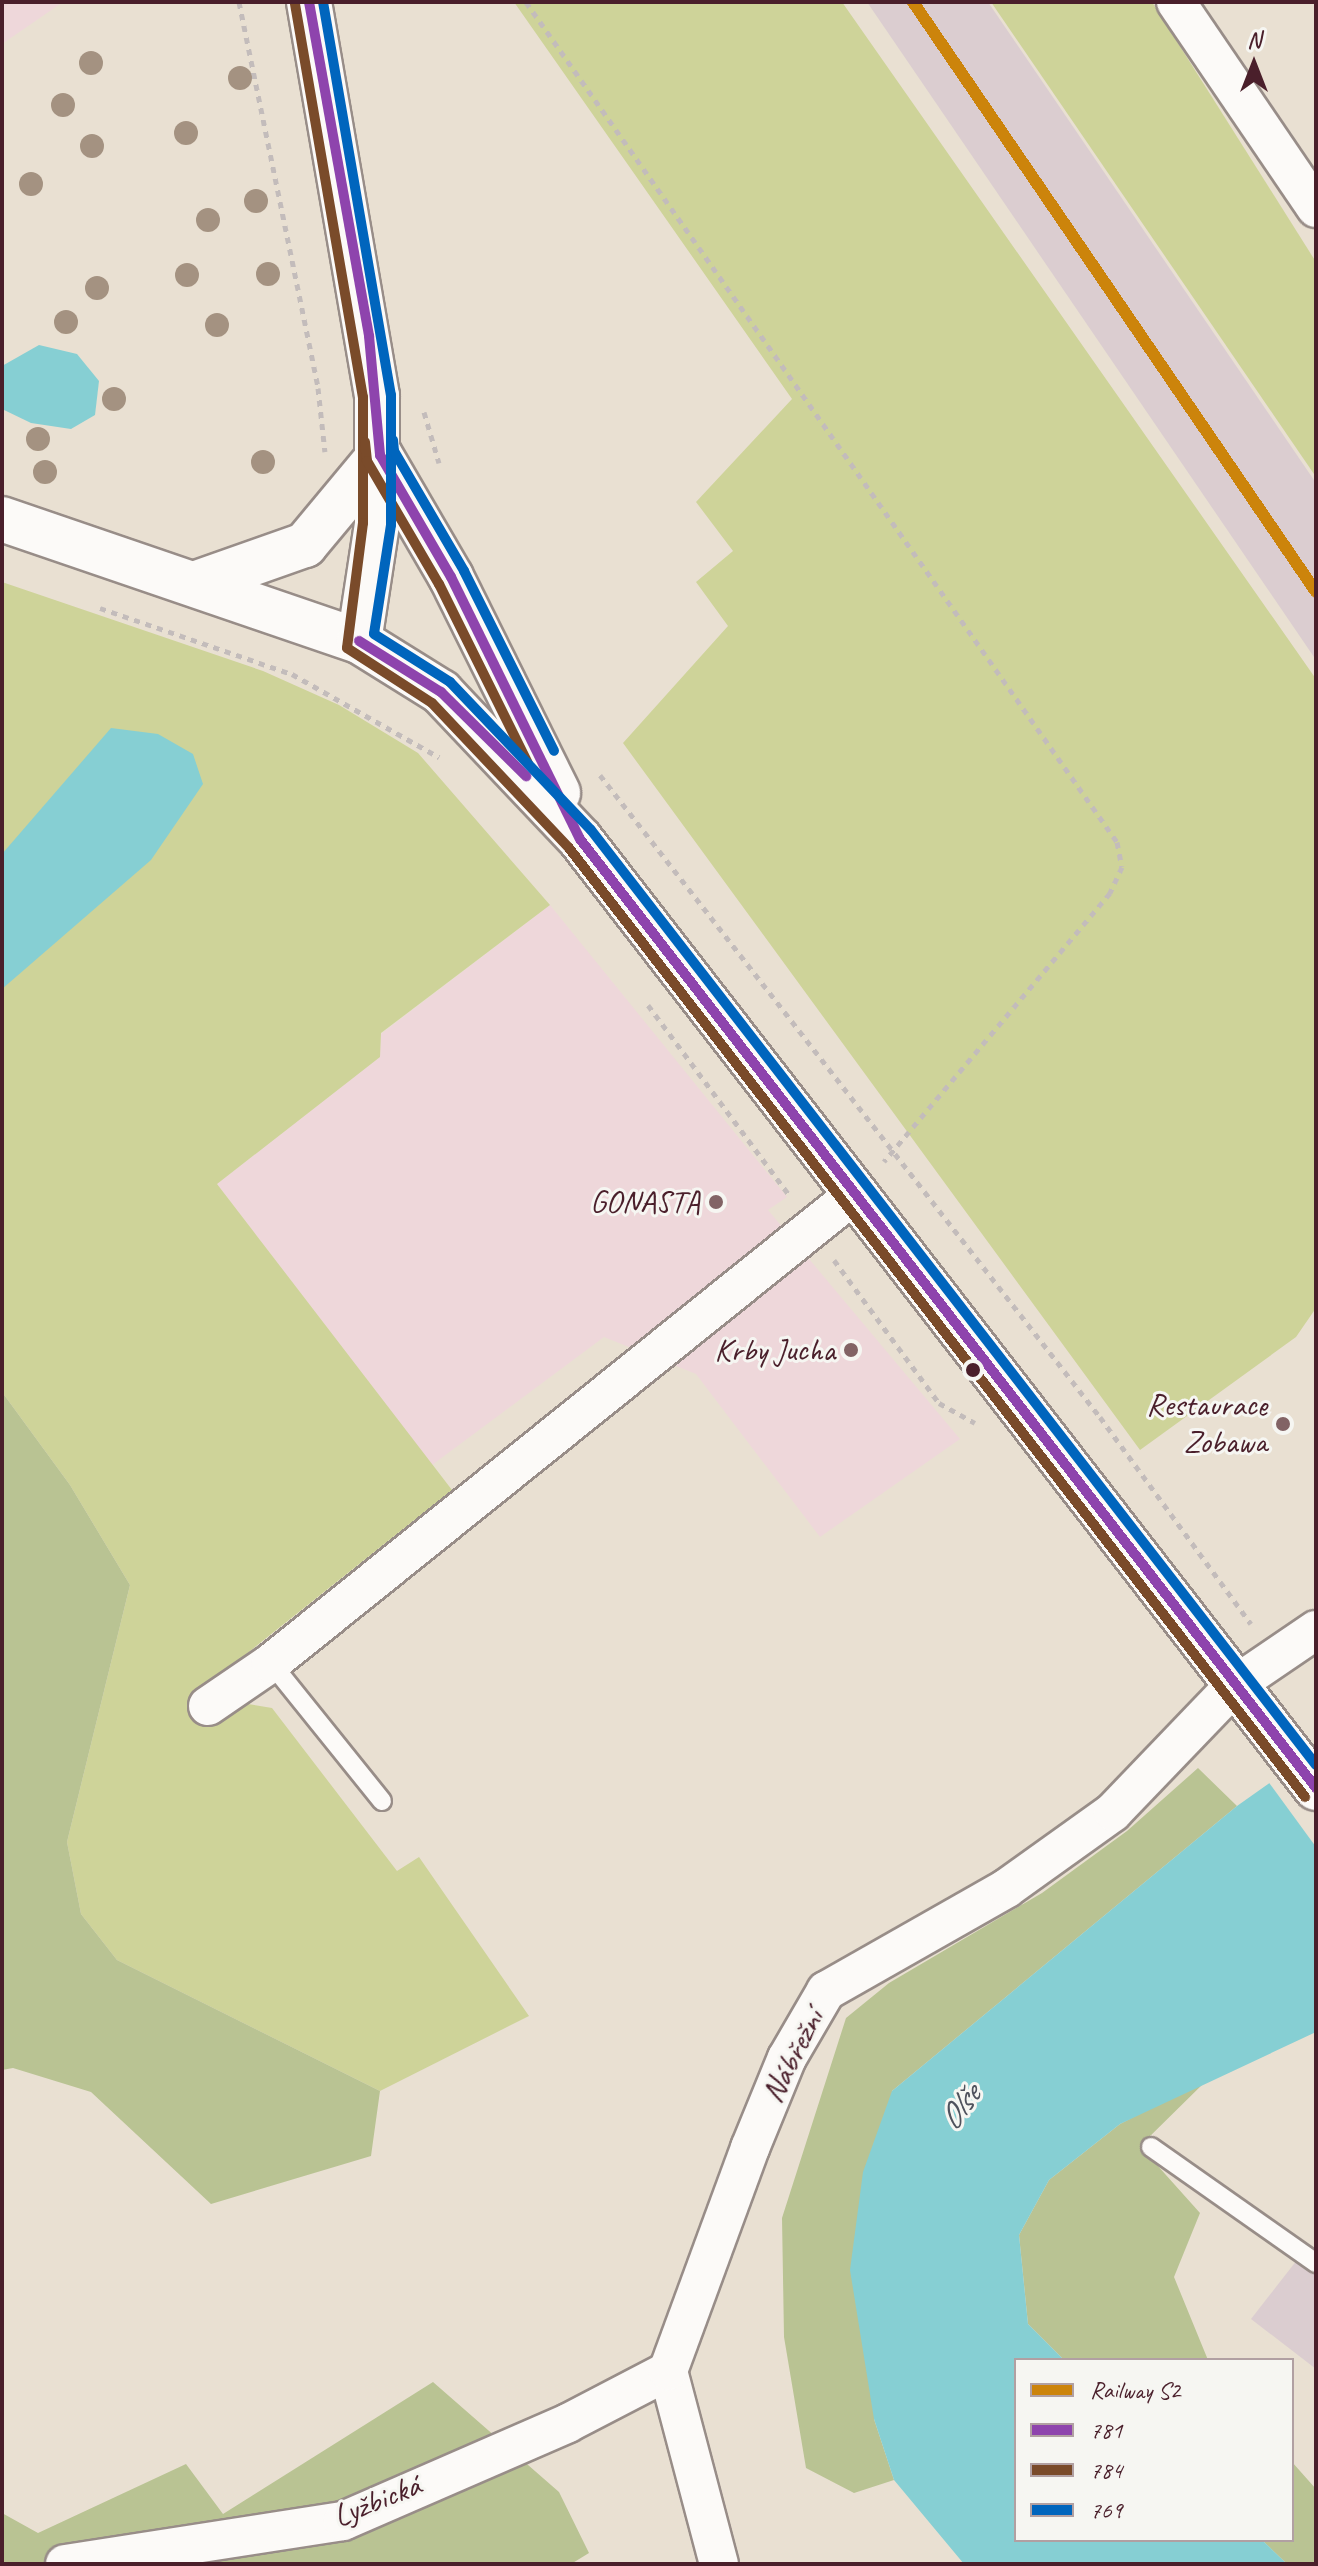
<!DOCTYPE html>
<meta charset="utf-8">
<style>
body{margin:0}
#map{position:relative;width:1318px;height:2566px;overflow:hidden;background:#e9e0d2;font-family:Caveat,sans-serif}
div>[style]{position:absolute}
.built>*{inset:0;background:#eed7da}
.industrial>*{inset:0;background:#dbcdd0}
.green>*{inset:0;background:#ced399}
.forest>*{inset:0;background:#b9c393}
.water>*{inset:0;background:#86cfd3}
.pier>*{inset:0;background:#e9e0d2}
.path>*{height:5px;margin-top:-2.5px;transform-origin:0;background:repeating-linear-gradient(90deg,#c3bcbb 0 6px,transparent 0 12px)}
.roads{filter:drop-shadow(2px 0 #988d88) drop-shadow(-2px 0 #988d88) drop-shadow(0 2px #988d88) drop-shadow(0 -2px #988d88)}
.lane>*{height:18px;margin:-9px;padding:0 9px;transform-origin:9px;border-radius:9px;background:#fcfaf8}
.street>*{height:38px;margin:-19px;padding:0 19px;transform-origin:19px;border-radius:19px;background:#fcfaf8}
.secondary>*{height:44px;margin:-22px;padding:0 22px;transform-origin:22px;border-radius:22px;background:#fcfaf8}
.bus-1>*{height:10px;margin:-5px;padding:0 5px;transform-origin:5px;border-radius:5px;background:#8e44ad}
.bus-2>*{height:10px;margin:-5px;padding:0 5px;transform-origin:5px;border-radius:5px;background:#7a4b2a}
.bus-3>*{height:10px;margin:-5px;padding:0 5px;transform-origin:5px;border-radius:5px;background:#0065bd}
.rail-1>*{height:12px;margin:-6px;padding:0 6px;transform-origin:6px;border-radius:6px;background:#cc840b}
.trees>*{width:24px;height:24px;margin:-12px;border-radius:50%;background:#a49281}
.dots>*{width:22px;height:22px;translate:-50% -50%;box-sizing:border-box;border:4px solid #f6f6f2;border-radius:50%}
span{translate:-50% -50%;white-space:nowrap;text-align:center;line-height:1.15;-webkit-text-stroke:6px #f6f6f2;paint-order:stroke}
.poi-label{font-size:32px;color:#4a1f2b}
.right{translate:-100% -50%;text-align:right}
.street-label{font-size:32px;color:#4a1f2b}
.water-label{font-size:34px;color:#4f525d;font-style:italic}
.frame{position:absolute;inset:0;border:4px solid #4a1f2b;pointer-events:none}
.legend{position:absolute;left:1014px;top:2358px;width:280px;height:184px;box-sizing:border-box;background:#f6f6f2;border:2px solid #b1a0a2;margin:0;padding:10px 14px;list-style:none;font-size:24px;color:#4a1f2b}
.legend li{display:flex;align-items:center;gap:16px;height:40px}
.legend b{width:40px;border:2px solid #b1a0a2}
.north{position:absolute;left:1214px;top:24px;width:80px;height:80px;-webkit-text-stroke:6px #f6f6f2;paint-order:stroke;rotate:0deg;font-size:22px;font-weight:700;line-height:32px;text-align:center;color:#4a1f2b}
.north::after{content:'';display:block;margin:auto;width:28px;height:36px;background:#4a1f2b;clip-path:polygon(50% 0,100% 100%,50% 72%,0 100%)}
</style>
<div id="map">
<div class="built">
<div style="clip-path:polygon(2px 2px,63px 2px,2px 44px)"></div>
<div style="clip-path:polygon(550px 905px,787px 1197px,768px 1210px,960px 1439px,820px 1537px,696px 1374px,604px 1337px,432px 1465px,217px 1184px,380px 1057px,381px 1034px)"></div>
</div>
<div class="industrial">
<div style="clip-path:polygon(867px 2px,988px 2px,1316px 483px,1316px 660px)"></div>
<div style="clip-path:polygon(1297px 2260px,1316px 2275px,1316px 2369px,1251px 2319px)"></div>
</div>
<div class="green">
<div style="clip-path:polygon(514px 2px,842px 2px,1316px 679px,1316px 1308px,1296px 1337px,1140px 1450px,623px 743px,728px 626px,696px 582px,733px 551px,696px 502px,792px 399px)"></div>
<div style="clip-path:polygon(991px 2px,1152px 2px,1316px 262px,1316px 477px)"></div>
<div style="clip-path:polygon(2px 582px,263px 671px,339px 705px,418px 753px,550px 905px,381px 1033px,380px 1057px,217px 1184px,452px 1490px,196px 1694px,209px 1722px,248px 1704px,272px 1708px,397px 1871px,419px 1857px,529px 2016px,380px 2091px,117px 1960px,81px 1914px,67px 1842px,130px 1585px,70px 1485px,2px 1392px)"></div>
</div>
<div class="forest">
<div style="clip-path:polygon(2px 1392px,70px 1485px,130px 1585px,67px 1842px,81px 1914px,117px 1960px,380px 2091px,371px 2156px,211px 2204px,91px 2092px,13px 2068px,2px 2070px)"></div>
<div style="clip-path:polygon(1198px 1768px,1237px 1806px,892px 2091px,874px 2419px,894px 2480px,854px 2493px,806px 2468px,784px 2337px,782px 2218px,846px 2018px,889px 1983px,1042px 1893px,1127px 1831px)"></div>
<div style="clip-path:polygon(1209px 2078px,1140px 2146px,1200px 2213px,1174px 2277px,1208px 2360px,1064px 2360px,1028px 2324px,1019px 2235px,1049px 2180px,1120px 2124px)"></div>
<div style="clip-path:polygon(433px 2382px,559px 2492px,589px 2553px,571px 2564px,2px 2564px,2px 2513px,38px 2533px,186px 2464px,223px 2514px)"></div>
<div style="clip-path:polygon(1292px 2462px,1316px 2489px,1316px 2564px,1287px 2564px,1262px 2540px,1292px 2540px)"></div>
</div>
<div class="water">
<div style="clip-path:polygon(39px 345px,77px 354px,99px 381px,95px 415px,71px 429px,31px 423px,2px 409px,2px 366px)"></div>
<div style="clip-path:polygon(111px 728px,158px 734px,193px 754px,203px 784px,151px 860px,2px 989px,2px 854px)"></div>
<div style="clip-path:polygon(1316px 1750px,1316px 2032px,1120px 2124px,1049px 2180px,1019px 2235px,1028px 2324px,1064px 2360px,1016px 2360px,1016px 2540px,1262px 2540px,1287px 2564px,964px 2564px,894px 2480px,874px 2419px,850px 2270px,863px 2172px,892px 2091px,1237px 1806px)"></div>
</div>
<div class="pier">
<div style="clip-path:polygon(1316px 1746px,1316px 1847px,1267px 1780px)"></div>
</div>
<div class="path">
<div style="left:239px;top:2px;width:394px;rotate:78.4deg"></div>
<div style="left:318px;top:388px;width:64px;rotate:83.8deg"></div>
<div style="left:526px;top:2px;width:1027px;rotate:54.87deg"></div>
<div style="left:1117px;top:842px;width:25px;rotate:79deg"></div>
<div style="left:1122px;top:867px;width:29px;rotate:115deg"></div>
<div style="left:1110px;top:893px;width:351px;rotate:130.1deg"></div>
<div style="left:424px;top:412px;width:53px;rotate:73.6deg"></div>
<div style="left:100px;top:608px;width:203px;rotate:19deg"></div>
<div style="left:292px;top:674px;width:169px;rotate:29.5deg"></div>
<div style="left:600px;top:775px;width:814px;rotate:52.09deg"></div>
<div style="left:1100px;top:1417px;width:256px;rotate:53.9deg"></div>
<div style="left:648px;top:1005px;width:238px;rotate:53.4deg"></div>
<div style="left:834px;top:1260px;width:177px;rotate:53.7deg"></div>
<div style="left:939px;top:1403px;width:41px;rotate:29.1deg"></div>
</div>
<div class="roads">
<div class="lane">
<div style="left:271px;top:1663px;width:177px;rotate:51.2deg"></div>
<div style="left:1151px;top:2147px;width:202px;rotate:35.1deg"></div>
</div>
<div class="street">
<div style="left:1176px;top:2px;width:249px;rotate:55.8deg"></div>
<div style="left:208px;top:1706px;width:76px;rotate:-34.3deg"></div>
<div style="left:271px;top:1663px;width:750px;rotate:-38.78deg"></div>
<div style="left:65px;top:2564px;width:281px;rotate:-8.8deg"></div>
<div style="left:343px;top:2521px;width:245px;rotate:-23.5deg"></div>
<div style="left:568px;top:2423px;width:113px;rotate:-27.5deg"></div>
<div style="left:719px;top:2564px;width:200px;rotate:-104.8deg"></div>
<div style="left:668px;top:2371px;width:238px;rotate:-69.8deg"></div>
<div style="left:750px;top:2148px;width:97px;rotate:-67.7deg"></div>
<div style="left:787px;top:2058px;width:78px;rotate:-59.8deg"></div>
<div style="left:826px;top:1991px;width:208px;rotate:-29.6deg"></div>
<div style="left:1007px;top:1888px;width:130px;rotate:-35.6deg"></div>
<div style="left:1113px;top:1812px;width:176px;rotate:-46.2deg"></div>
<div style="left:1235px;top:1685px;width:98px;rotate:-34.2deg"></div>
</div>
<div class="secondary">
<div style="left:309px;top:2px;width:400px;rotate:80.2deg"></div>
<div style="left:377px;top:396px;width:128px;rotate:90deg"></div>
<div style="left:377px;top:524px;width:118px;rotate:98.7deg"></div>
<div style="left:380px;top:455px;width:141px;rotate:59.8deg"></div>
<div style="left:451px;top:577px;width:241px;rotate:63.6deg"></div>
<div style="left:2px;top:519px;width:377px;rotate:18.9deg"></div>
<div style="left:359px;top:641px;width:97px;rotate:31.9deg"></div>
<div style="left:441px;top:692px;width:202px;rotate:46.6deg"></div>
<div style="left:580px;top:839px;width:1201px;rotate:52.2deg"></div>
<div style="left:194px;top:584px;width:118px;rotate:-19.4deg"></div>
<div style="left:305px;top:545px;width:117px;rotate:-50.2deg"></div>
</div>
</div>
<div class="bus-1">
<div style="left:309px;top:2px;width:339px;rotate:79.8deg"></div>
<div style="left:369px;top:336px;width:120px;rotate:84.7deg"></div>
<div style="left:380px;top:455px;width:141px;rotate:59.8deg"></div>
<div style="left:451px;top:577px;width:292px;rotate:63.8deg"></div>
<div style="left:580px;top:839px;width:1201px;rotate:52.2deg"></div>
<div style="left:359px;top:641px;width:97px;rotate:31.9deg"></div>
<div style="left:441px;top:692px;width:120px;rotate:44.7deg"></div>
</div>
<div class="bus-2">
<div style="left:295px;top:4px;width:399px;rotate:80.2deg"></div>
<div style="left:363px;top:397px;width:126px;rotate:90deg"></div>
<div style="left:363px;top:523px;width:126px;rotate:97.3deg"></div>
<div style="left:347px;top:648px;width:101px;rotate:32.9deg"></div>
<div style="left:432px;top:703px;width:199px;rotate:46.6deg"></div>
<div style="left:569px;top:848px;width:1201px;rotate:52.2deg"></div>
<div style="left:365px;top:442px;width:19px;rotate:84deg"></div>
<div style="left:367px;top:461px;width:143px;rotate:59.7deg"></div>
<div style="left:439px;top:584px;width:200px;rotate:63.6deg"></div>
</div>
<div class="bus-3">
<div style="left:323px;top:2px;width:399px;rotate:80.2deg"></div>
<div style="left:391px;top:395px;width:130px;rotate:90deg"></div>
<div style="left:391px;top:525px;width:110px;rotate:98.9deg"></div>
<div style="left:374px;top:634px;width:90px;rotate:32.3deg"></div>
<div style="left:450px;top:682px;width:204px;rotate:46.4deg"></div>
<div style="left:591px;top:830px;width:1183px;rotate:52.21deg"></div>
<div style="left:393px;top:440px;width:11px;rotate:85deg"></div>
<div style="left:394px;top:451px;width:139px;rotate:59.7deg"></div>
<div style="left:464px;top:571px;width:201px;rotate:63.4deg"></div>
</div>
<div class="rail-1">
<div style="left:913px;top:2px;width:714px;rotate:55.66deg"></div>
</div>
<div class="trees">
<div style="left:91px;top:63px"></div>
<div style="left:240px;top:78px"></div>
<div style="left:63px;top:105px"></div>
<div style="left:186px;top:133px"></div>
<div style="left:92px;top:146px"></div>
<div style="left:31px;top:184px"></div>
<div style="left:256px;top:201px"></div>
<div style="left:208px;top:220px"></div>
<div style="left:268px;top:274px"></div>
<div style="left:187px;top:275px"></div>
<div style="left:97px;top:288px"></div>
<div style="left:66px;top:322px"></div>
<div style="left:217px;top:325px"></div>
<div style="left:114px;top:399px"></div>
<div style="left:38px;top:439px"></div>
<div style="left:263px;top:462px"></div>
<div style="left:45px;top:472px"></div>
</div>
<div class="dots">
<div style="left:716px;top:1202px;background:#826365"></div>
<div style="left:851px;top:1350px;background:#826365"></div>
<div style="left:973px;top:1370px;background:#4a1f2b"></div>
<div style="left:1283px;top:1424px;background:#826365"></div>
</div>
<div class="poi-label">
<span class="right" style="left:700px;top:1202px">GONASTA</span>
<span class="right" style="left:835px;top:1350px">Krby Jucha</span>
<span class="right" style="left:1267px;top:1424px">Restaurace<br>Zobawa</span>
</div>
<div class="street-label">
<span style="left:793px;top:2056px;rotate:-63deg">Nábřežní</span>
<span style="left:377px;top:2501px;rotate:-22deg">Lyžbická</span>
</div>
<div class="water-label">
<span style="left:959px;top:2107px;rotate:-53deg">Olše</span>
</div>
<div class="frame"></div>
<ul class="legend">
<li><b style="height:10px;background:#cc840b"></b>Railway S2</li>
<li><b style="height:10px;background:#8e44ad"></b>781</li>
<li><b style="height:10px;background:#7a4b2a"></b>784</li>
<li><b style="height:10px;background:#0065bd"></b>769</li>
</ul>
<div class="north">N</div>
</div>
